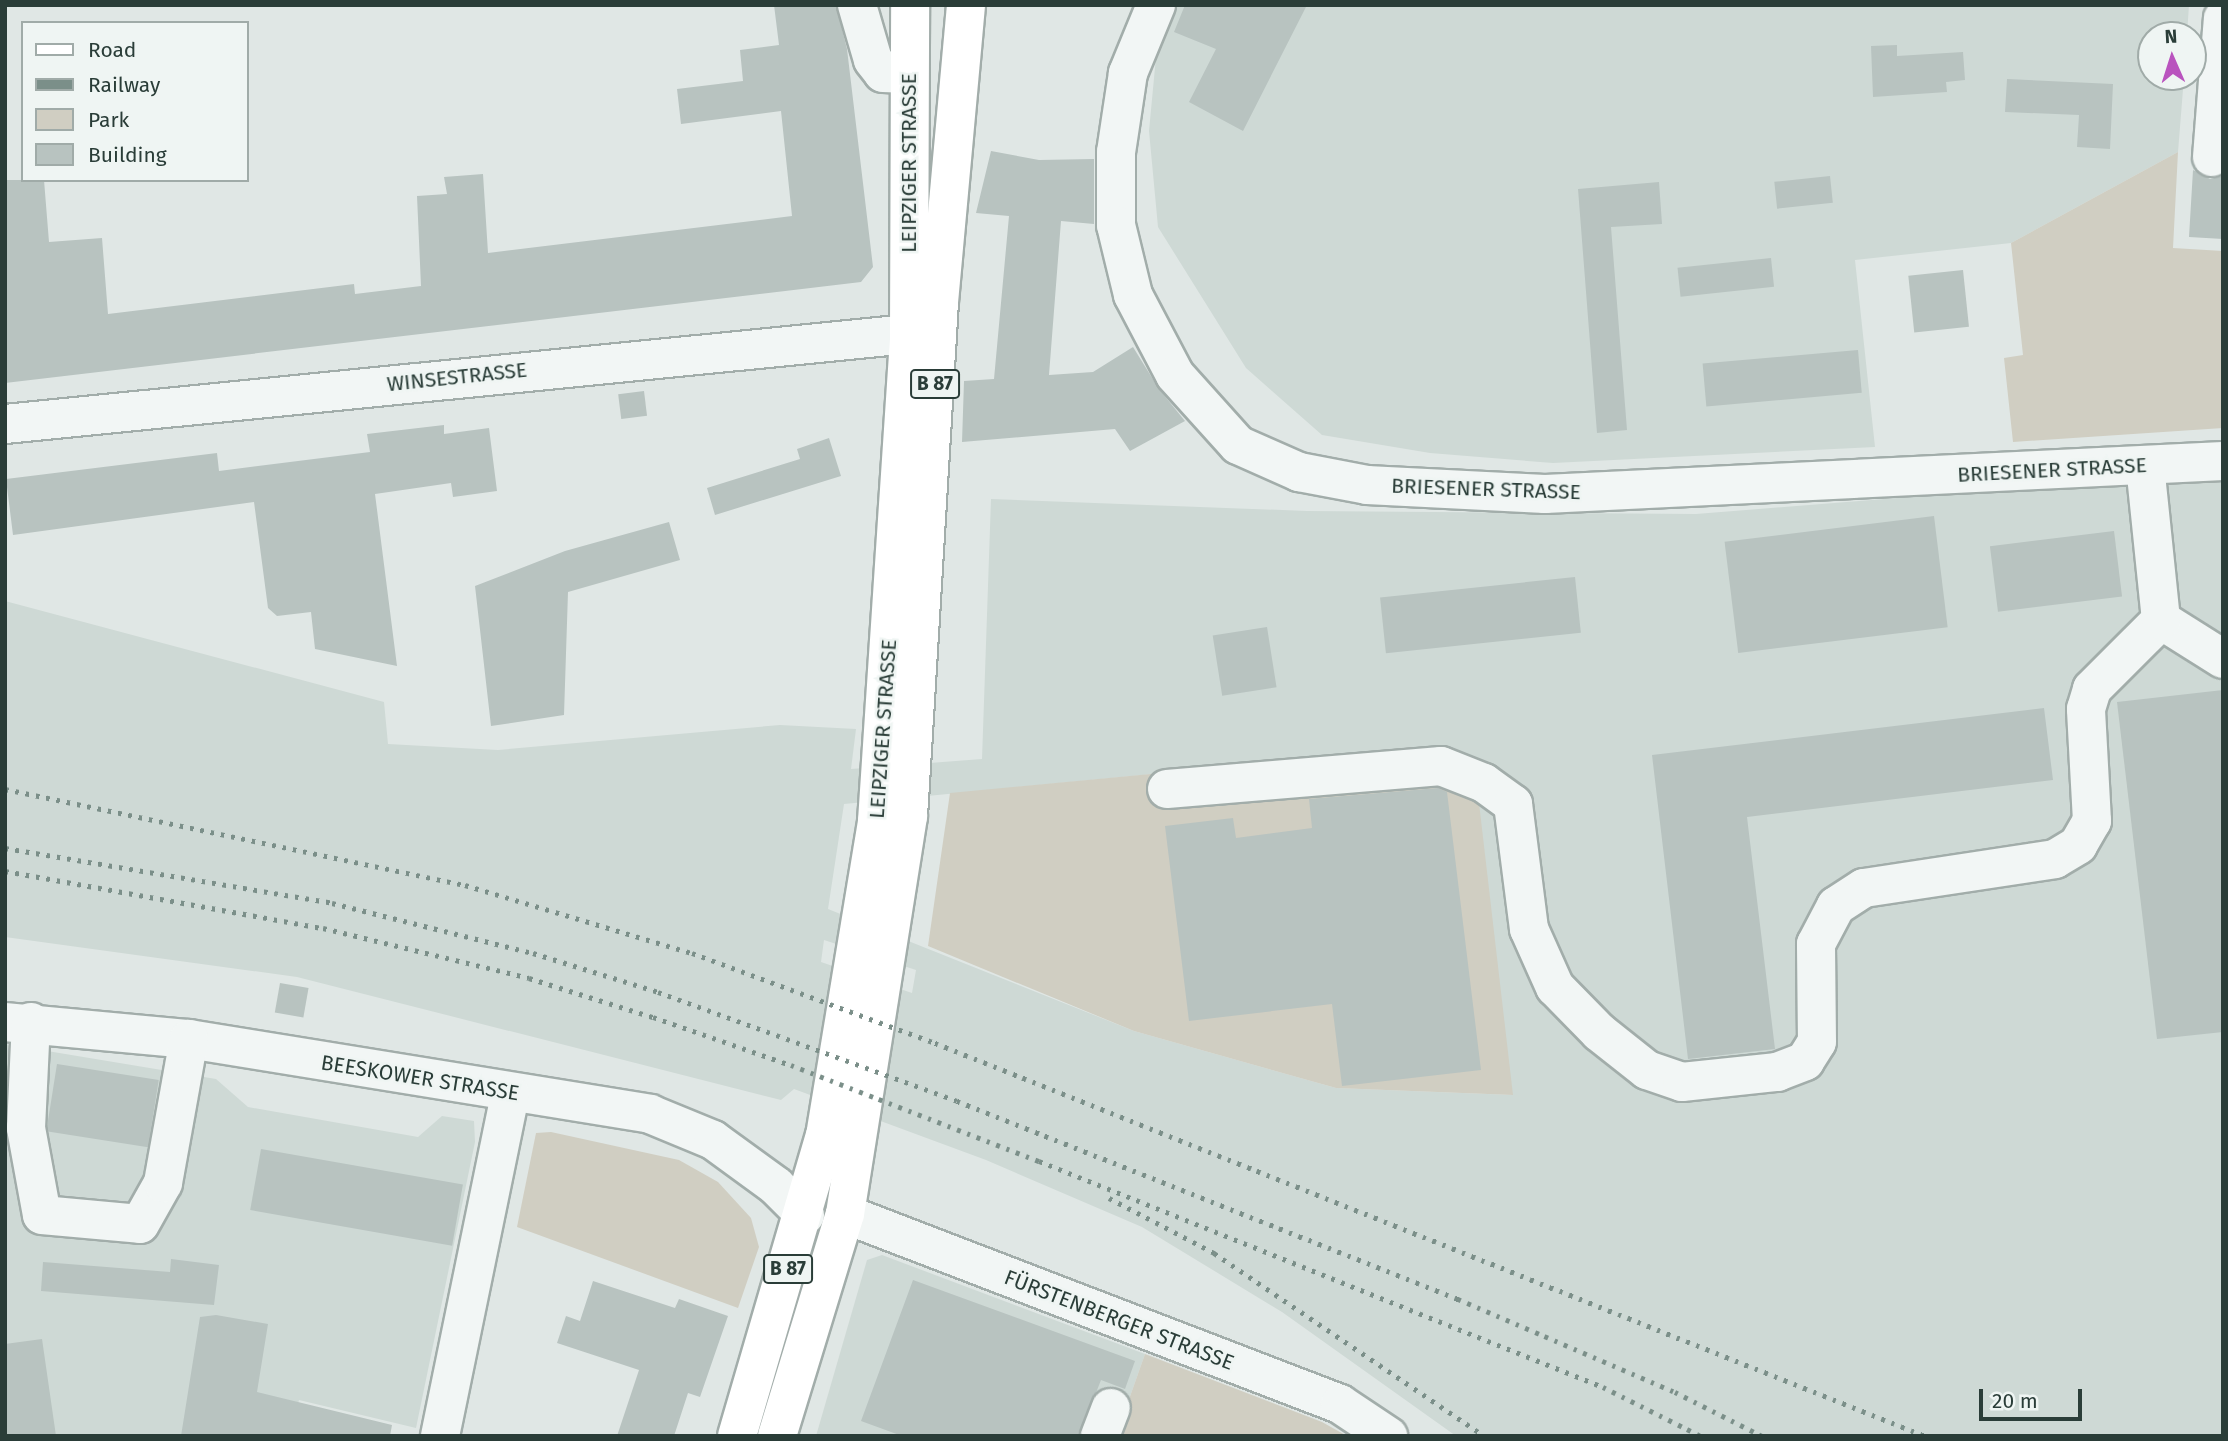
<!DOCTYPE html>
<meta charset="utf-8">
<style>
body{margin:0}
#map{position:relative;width:2228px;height:1441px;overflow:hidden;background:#e0e7e5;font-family:"Fira Sans",sans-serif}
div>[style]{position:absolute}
.built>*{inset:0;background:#ced9d5}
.green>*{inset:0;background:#d0cec2}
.building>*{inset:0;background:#b8c3c0;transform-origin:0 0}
.roads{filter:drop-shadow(2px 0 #a2adaa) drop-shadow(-2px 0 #a2adaa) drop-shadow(0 2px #a2adaa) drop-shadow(0 -2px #a2adaa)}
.minor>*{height:38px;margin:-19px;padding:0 19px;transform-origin:19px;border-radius:19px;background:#f2f6f5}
.major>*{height:38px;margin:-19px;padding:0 19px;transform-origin:19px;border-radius:19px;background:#fff}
.rail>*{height:5px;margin-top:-2.5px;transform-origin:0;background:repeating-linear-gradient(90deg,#7b8f89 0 3.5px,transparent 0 10.5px)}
span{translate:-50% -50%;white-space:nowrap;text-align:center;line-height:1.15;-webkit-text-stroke:5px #eff5f3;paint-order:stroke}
.shield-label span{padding:2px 5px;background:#eff5f3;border:2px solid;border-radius:5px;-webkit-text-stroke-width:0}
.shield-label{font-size:19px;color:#2a3d38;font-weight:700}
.street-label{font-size:21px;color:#2a3d38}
.frame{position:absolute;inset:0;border:7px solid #2a3d38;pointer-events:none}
.legend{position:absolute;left:21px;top:21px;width:228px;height:161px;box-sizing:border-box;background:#eff5f3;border:2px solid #a0aba8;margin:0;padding:9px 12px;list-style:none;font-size:21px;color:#2a3d38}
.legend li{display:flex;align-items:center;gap:14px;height:35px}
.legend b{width:35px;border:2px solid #a0aba8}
.north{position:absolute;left:2137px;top:21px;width:70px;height:70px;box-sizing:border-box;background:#eff5f3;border:2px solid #a0aba8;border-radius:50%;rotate:357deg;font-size:19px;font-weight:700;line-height:28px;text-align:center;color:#2a3d38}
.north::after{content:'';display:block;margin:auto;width:24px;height:32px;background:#b953be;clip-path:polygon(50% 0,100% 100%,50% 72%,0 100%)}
.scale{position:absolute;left:1979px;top:1389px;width:103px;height:32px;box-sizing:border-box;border:4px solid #2a3d38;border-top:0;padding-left:9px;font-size:21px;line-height:24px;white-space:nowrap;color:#2a3d38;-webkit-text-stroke:5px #eff5f3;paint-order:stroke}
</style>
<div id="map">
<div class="built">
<div style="clip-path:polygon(1177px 5px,2189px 5px,2187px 35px,2151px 35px,2151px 77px,2184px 77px,2178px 152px,2011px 243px,1855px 260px,1875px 447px,1553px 463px,1430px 453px,1322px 435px,1246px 368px,1158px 227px,1149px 131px,1156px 57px)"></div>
<div style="clip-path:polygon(evenodd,2223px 472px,2223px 1436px,1456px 1436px,1282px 1312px,1142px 1227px,986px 1160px,794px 1089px,781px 1100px,297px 977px,5px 937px,5px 601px,384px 702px,388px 744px,498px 750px,780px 725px,856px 729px,851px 769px,982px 759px,991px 499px,1307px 511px,1696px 514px,2223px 472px,1299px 760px,1512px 1095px,1336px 1088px,1134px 1031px,828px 909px,844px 804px,1299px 760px,2223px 472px,824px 940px,916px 970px,912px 993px,821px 962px,824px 940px)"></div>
<div style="clip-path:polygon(5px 1044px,216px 1079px,248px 1107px,418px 1137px,442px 1116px,474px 1121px,475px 1142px,416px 1428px,299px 1400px,289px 1436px,5px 1436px)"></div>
<div style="clip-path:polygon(882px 1255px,1145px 1354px,1116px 1436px,816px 1436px,867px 1260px)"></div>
</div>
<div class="green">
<div style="clip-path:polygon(2178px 152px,2173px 248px,2223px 251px,2223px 428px,2013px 442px,2004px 358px,2023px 355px,2011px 243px)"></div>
<div style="clip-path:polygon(1299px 760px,1474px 760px,1513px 1095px,1336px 1088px,1134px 1031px,928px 946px,950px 793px)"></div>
<div style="clip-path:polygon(551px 1132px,679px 1160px,718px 1182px,751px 1218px,759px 1247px,738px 1308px,517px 1227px,536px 1133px)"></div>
<div style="clip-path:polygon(1145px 1354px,1322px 1422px,1347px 1436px,1116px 1436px)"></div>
</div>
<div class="building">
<div style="clip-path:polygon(774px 5px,836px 5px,847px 49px,873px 267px,861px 282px,5px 383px,5px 180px,44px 180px,49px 242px,102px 238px,108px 314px,354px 284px,355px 294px,421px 286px,417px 196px,447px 194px,444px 177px,483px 174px,488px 253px,792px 216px,781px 111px,681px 124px,677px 89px,743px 81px,740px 50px,779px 45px)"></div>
<div style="clip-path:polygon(1185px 5px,1307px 5px,1243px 131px,1189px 102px,1216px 49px,1174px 32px)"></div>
<div style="clip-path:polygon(1897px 45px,1897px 56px,1963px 52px,1965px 80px,1946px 82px,1947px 92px,1873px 97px,1871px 46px)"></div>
<div style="clip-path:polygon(2007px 79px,2113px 84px,2110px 149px,2077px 147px,2079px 115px,2005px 112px)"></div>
<div style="clip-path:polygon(991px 151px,1039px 160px,1094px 159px,1094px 224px,1061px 221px,1049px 375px,1093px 372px,1133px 347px,1159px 389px,1185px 421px,1130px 451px,1115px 429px,962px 442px,964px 381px,994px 379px,1009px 216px,976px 213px)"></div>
<div style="clip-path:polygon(2193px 170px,2210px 179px,2223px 176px,2223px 239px,2189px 237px)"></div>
<div style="left:1830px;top:176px;width:27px;height:56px;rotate:84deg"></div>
<div style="clip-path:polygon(1659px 182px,1662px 224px,1611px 227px,1627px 430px,1597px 433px,1578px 189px)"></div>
<div style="left:1771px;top:258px;width:29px;height:94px;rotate:84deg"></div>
<div style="left:1963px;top:270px;width:57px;height:55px;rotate:84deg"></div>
<div style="left:1858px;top:350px;width:43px;height:156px;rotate:85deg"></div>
<div style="left:644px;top:391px;width:25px;height:26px;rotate:83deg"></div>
<div style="clip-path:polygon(444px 425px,444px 434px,489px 428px,497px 491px,453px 497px,451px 483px,375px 494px,397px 666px,315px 649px,311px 612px,277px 616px,268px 608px,254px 502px,13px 535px,6px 479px,217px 453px,219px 471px,370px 452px,367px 434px)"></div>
<div style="clip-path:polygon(829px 438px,841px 476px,715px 515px,707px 488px,800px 459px,797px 449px)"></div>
<div style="left:1934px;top:516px;width:112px;height:211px;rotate:83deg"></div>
<div style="clip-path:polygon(669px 522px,680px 560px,568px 592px,564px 715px,491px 726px,475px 586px,565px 551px)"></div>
<div style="left:2114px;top:531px;width:66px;height:125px;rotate:83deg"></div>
<div style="left:1575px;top:577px;width:56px;height:196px;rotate:84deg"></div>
<div style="left:1267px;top:627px;width:61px;height:55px;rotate:81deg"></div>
<div style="clip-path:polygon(2223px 690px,2223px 1032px,2157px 1039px,2117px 702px)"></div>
<div style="clip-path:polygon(2044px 708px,2053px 780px,1747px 817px,1775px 1049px,1688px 1059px,1652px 755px)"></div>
<div style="clip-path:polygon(1438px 788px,1447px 792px,1481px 1070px,1342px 1086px,1332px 1004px,1189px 1021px,1165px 826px,1233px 818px,1236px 838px,1312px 828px,1309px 799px)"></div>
<div style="left:280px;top:983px;width:29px;height:30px;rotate:10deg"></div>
<div style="left:57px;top:1064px;width:103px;height:68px;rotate:9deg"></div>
<div style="left:261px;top:1149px;width:205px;height:62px;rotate:10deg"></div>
<div style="clip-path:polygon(171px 1259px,219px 1265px,214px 1305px,41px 1291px,43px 1262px,170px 1272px)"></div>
<div style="clip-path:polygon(913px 1280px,1135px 1361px,1125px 1389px,1101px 1380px,1079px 1436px,902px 1436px,861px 1421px)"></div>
<div style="clip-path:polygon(593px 1281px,675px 1308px,679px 1299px,728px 1316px,700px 1397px,688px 1393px,674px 1436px,617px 1436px,639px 1370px,557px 1343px,566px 1316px,580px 1321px)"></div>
<div style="clip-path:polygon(216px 1315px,268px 1324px,257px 1392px,392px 1425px,390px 1436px,181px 1436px,200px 1317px)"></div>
<div style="clip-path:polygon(42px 1339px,56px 1436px,5px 1436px,5px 1344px)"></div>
</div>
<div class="roads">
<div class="minor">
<div style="left:857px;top:5px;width:57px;rotate:73.8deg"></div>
<div style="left:873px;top:60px;width:16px;rotate:52deg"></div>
<div style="left:883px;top:73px;width:26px;rotate:2deg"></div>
<div style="left:1156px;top:5px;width:74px;rotate:112.4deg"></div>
<div style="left:1128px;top:73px;width:80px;rotate:98.6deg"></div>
<div style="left:1116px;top:152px;width:73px;rotate:90deg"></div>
<div style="left:1116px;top:225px;width:72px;rotate:76.3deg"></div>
<div style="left:1133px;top:295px;width:90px;rotate:62.3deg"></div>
<div style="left:1175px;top:375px;width:94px;rotate:48deg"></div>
<div style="left:1238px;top:445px;width:67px;rotate:23.9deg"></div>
<div style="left:1299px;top:472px;width:69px;rotate:10.8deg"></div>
<div style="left:1367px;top:485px;width:178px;rotate:2.9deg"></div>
<div style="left:1545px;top:494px;width:679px;rotate:-2.79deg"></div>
<div style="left:2212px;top:157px;width:139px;rotate:-85.5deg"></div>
<div style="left:5px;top:424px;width:908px;rotate:-5.69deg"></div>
<div style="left:2161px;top:620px;width:73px;rotate:32.2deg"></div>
<div style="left:1167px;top:789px;width:275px;rotate:-4.8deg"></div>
<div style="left:1441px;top:766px;width:46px;rotate:21.6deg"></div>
<div style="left:1484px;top:783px;width:36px;rotate:36deg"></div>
<div style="left:1513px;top:804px;width:126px;rotate:82.7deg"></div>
<div style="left:1529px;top:929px;width:64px;rotate:65.9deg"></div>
<div style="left:1555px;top:987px;width:63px;rotate:45.6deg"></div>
<div style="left:1599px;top:1032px;width:61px;rotate:38.4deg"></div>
<div style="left:1647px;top:1070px;width:37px;rotate:19deg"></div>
<div style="left:1682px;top:1082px;width:96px;rotate:-6deg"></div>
<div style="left:1777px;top:1072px;width:30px;rotate:-21deg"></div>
<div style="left:1805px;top:1061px;width:22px;rotate:-58deg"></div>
<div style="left:1817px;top:1042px;width:98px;rotate:-90.6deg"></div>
<div style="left:1816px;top:944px;width:43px;rotate:-62.2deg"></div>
<div style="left:1836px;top:906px;width:33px;rotate:-33deg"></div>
<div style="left:1864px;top:888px;width:193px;rotate:-8.6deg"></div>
<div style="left:2055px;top:859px;width:27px;rotate:-31deg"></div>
<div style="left:2078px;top:845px;width:28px;rotate:-60deg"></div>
<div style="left:2092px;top:821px;width:112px;rotate:-93.1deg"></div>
<div style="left:2086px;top:709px;width:21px;rotate:-73deg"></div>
<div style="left:2092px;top:689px;width:98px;rotate:-45deg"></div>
<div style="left:2161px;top:620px;width:155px;rotate:-95.9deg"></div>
<div style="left:5px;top:1022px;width:185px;rotate:5.3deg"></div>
<div style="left:189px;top:1039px;width:467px;rotate:9.2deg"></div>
<div style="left:650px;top:1114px;width:68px;rotate:22.4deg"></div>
<div style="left:713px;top:1140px;width:78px;rotate:36.1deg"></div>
<div style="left:776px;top:1186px;width:41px;rotate:45deg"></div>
<div style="left:31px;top:1022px;width:106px;rotate:92.7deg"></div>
<div style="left:26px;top:1128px;width:88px;rotate:79.6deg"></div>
<div style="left:42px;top:1215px;width:98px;rotate:5.2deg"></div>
<div style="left:140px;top:1224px;width:47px;rotate:-60.7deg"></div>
<div style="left:163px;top:1183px;width:146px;rotate:-79.8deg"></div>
<div style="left:845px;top:1214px;width:530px;rotate:21deg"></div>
<div style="left:1340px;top:1404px;width:58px;rotate:33.7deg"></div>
<div style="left:440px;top:1436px;width:349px;rotate:-78.4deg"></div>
<div style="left:1100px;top:1436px;width:30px;rotate:-69deg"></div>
</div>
<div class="major">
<div style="left:737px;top:1436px;width:313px;rotate:-73.7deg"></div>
<div style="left:825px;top:1136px;width:319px;rotate:-80.6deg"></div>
<div style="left:877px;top:821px;width:488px;rotate:-86.2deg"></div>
<div style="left:909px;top:334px;width:329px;rotate:-89.8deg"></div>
<div style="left:777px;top:1436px;width:232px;rotate:-73deg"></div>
<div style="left:845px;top:1214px;width:403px;rotate:-81deg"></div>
<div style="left:908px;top:816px;width:515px;rotate:-86.55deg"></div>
<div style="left:939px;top:302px;width:298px;rotate:-84.8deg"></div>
</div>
</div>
<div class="rail">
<div style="left:5px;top:789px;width:470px;rotate:11.8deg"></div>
<div style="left:465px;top:885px;width:237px;rotate:16.7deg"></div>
<div style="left:692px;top:953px;width:259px;rotate:20.3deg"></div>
<div style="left:935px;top:1043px;width:1065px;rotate:21.65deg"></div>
<div style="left:5px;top:848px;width:332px;rotate:9.5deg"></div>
<div style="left:332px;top:903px;width:207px;rotate:14deg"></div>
<div style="left:533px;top:953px;width:131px;rotate:17.3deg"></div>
<div style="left:658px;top:992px;width:318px;rotate:20deg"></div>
<div style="left:957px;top:1101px;width:539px;rotate:21.56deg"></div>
<div style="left:1458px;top:1299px;width:236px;rotate:23.2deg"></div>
<div style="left:1675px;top:1392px;width:97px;rotate:26.8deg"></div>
<div style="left:5px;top:871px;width:323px;rotate:10.2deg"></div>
<div style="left:323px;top:928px;width:212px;rotate:13.6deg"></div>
<div style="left:529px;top:978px;width:130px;rotate:17.5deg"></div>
<div style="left:653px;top:1017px;width:146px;rotate:19.2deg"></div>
<div style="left:791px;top:1065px;width:266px;rotate:21.2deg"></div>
<div style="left:1039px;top:1161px;width:608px;rotate:21.84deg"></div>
<div style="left:1603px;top:1387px;width:110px;rotate:26.6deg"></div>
<div style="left:1109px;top:1198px;width:119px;rotate:27.6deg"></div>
<div style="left:1214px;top:1253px;width:326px;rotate:34.1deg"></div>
</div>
<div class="shield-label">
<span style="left:935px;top:384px">B 87</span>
<span style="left:788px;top:1269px">B 87</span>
</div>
<div class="street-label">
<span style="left:909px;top:163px;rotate:-90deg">LEIPZIGER STRASSE</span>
<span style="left:457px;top:377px;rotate:-6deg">WINSESTRASSE</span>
<span style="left:2052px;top:470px;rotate:-3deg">BRIESENER STRASSE</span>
<span style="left:1486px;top:489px;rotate:2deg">BRIESENER STRASSE</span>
<span style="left:883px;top:729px;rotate:-86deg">LEIPZIGER STRASSE</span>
<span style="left:420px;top:1078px;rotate:9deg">BEESKOWER STRASSE</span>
<span style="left:1119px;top:1320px;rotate:21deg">FÜRSTENBERGER STRASSE</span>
</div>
<div class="frame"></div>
<ul class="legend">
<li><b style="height:9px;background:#fff"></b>Road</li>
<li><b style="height:9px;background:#7b8f89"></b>Railway</li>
<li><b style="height:19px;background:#d0cec2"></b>Park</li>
<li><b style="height:19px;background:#b8c3c0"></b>Building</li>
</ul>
<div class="north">N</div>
<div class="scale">20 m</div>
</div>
